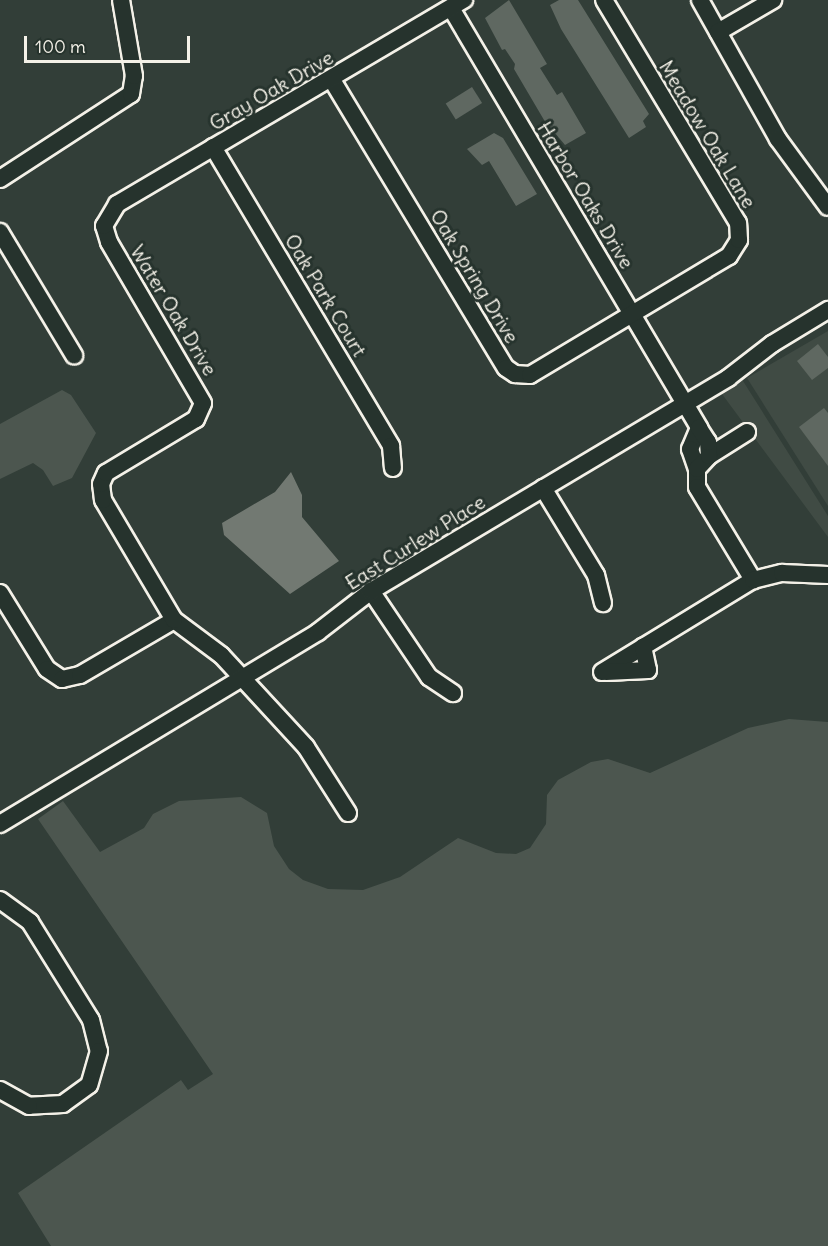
<!DOCTYPE html>
<style>
body{margin:0}
#map{position:relative;width:828px;height:1246px;overflow:hidden;background:#323e38;font-family:Delius,sans-serif}
div>[style]{position:absolute}
.built>*{inset:0;background:#404b44}
.green>*{inset:0;background:#4c564f}
.water>*{inset:0;background:#727972}
.building>*{inset:0;background:#5f6861;transform-origin:0 0}
.roads{filter:drop-shadow(2px 0 #f4f1e8) drop-shadow(-2px 0 #f4f1e8) drop-shadow(0 2px #f4f1e8) drop-shadow(0 -2px #f4f1e8)}
.minor>*{height:16px;margin:-8px;padding:0 8px;transform-origin:8px;border-radius:8px;background:#26332d}
span{translate:-50% -50%;white-space:nowrap;text-align:center;line-height:1.15;-webkit-text-stroke:6px #26332d;paint-order:stroke}
.street-label{font-size:20px;color:#f4f1e8}
.scale{position:absolute;left:24px;top:36px;width:166px;height:27px;box-sizing:border-box;border:3px solid #f4f1e8;border-top:0;padding-left:8px;font-size:18px;line-height:21px;white-space:nowrap;color:#f4f1e8;-webkit-text-stroke:4px #26332d;paint-order:stroke}
</style>
<div id="map">
<div class="built">
<div style="clip-path:polygon(828px 331px,828px 506px,747px 378px)"></div>
<div style="clip-path:polygon(744px 375px,743px 381px,828px 516px,828px 537px,719px 390px)"></div>
</div>
<div class="green">
<div style="clip-path:polygon(62px 390px,71px 395px,96px 433px,72px 478px,53px 486px,43px 470px,33px 463px,0 479px,0 424px)"></div>
<div style="clip-path:polygon(789px 719px,828px 722px,828px 1246px,51px 1246px,18px 1193px,181px 1080px,188px 1090px,213px 1074px,38px 819px,63px 801px,100px 852px,144px 828px,153px 814px,179px 801px,241px 797px,267px 813px,274px 846px,289px 869px,303px 880px,328px 889px,363px 890px,400px 877px,458px 838px,496px 853px,516px 854px,530px 848px,546px 824px,547px 795px,558px 780px,591px 762px,608px 759px,650px 773px,748px 728px)"></div>
</div>
<div class="water">
<div style="clip-path:polygon(291px 472px,302px 495px,302px 517px,339px 561px,290px 594px,224px 535px,222px 523px,275px 492px)"></div>
</div>
<div class="building">
<div style="clip-path:polygon(509px 0,547px 64px,540px 68px,557px 95px,562px 92px,586px 133px,565px 145px,544px 120px,514px 69px,515px 64px,505px 49px,502px 50px,485px 18px)"></div>
<div style="clip-path:polygon(559px 0,578px 0,649px 114px,643px 121px,646px 127px,629px 138px,561px 29px,550px 5px)"></div>
<div style="left:472px;top:87px;width:19px;height:31px;rotate:58deg"></div>
<div style="clip-path:polygon(494px 133px,503px 138px,537px 194px,516px 206px,489px 161px,482px 165px,467px 149px)"></div>
<div style="clip-path:polygon(818px 344px,828px 357px,828px 368px,812px 380px,797px 361px)"></div>
<div style="clip-path:polygon(824px 408px,828px 413px,828px 466px,799px 427px)"></div>
</div>
<div class="roads">
<div class="minor">
<div style="left:700px;top:0;width:159px;rotate:60.7deg"></div>
<div style="left:778px;top:139px;width:84px;rotate:53.7deg"></div>
<div style="left:451px;top:8px;width:488px;rotate:59.4deg"></div>
<div style="left:699px;top:428px;width:23px;rotate:113deg"></div>
<div style="left:690px;top:449px;width:21px;rotate:71deg"></div>
<div style="left:697px;top:469px;width:18px;rotate:90deg"></div>
<div style="left:697px;top:487px;width:109px;rotate:58.9deg"></div>
<div style="left:718px;top:32px;width:64px;rotate:-30.2deg"></div>
<div style="left:332px;top:80px;width:336px;rotate:58.9deg"></div>
<div style="left:506px;top:368px;width:11px;rotate:34deg"></div>
<div style="left:515px;top:374px;width:15px;rotate:4deg"></div>
<div style="left:530px;top:375px;width:232px;rotate:-30.9deg"></div>
<div style="left:729px;top:256px;width:19px;rotate:-58deg"></div>
<div style="left:739px;top:240px;width:17px;rotate:-93deg"></div>
<div style="left:738px;top:223px;width:260px;rotate:-121deg"></div>
<div style="left:213px;top:147px;width:348px;rotate:59.2deg"></div>
<div style="left:391px;top:446px;width:22px;rotate:85deg"></div>
<div style="left:0;top:179px;width:156px;rotate:-33deg"></div>
<div style="left:131px;top:94px;width:18px;rotate:-81deg"></div>
<div style="left:134px;top:76px;width:77px;rotate:-99.7deg"></div>
<div style="left:0;top:232px;width:144px;rotate:59deg"></div>
<div style="left:709px;top:456px;width:45px;rotate:-32.3deg"></div>
<div style="left:697px;top:469px;width:18px;rotate:-47deg"></div>
<div style="left:709px;top:456px;width:14px;rotate:-94deg"></div>
<div style="left:708px;top:442px;width:17px;rotate:-123deg"></div>
<div style="left:543px;top:488px;width:102px;rotate:58.7deg"></div>
<div style="left:596px;top:575px;width:29px;rotate:76deg"></div>
<div style="left:371px;top:591px;width:104px;rotate:56deg"></div>
<div style="left:429px;top:677px;width:29px;rotate:34deg"></div>
<div style="left:0;top:593px;width:89px;rotate:58.3deg"></div>
<div style="left:47px;top:669px;width:18px;rotate:34deg"></div>
<div style="left:62px;top:679px;width:18px;rotate:-13deg"></div>
<div style="left:80px;top:675px;width:109px;rotate:-30.3deg"></div>
<div style="left:602px;top:672px;width:177px;rotate:-31.4deg"></div>
<div style="left:753px;top:580px;width:30px;rotate:-14deg"></div>
<div style="left:782px;top:573px;width:46px;rotate:2.5deg"></div>
<div style="left:606px;top:672px;width:42px;rotate:-2.7deg"></div>
<div style="left:648px;top:670px;width:24px;rotate:-102deg"></div>
<div style="left:348px;top:813px;width:78px;rotate:-122.5deg"></div>
<div style="left:306px;top:747px;width:125px;rotate:-132.7deg"></div>
<div style="left:221px;top:655px;width:59px;rotate:-143.3deg"></div>
<div style="left:174px;top:620px;width:139px;rotate:-120.6deg"></div>
<div style="left:103px;top:500px;width:16px;rotate:-97deg"></div>
<div style="left:101px;top:484px;width:12px;rotate:-66deg"></div>
<div style="left:106px;top:473px;width:105px;rotate:-31deg"></div>
<div style="left:196px;top:419px;width:17px;rotate:-66deg"></div>
<div style="left:203px;top:403px;width:186px;rotate:-120.3deg"></div>
<div style="left:109px;top:242px;width:17px;rotate:-107deg"></div>
<div style="left:104px;top:226px;width:26px;rotate:-59deg"></div>
<div style="left:117px;top:204px;width:403px;rotate:-30.5deg"></div>
<div style="left:0;top:824px;width:371px;rotate:-31.1deg"></div>
<div style="left:318px;top:632px;width:67px;rotate:-37.7deg"></div>
<div style="left:371px;top:591px;width:416px;rotate:-30.8deg"></div>
<div style="left:728px;top:378px;width:56px;rotate:-37.7deg"></div>
<div style="left:772px;top:344px;width:66px;rotate:-31.3deg"></div>
<div style="left:0;top:900px;width:37px;rotate:36deg"></div>
<div style="left:30px;top:922px;width:115px;rotate:58.1deg"></div>
<div style="left:91px;top:1020px;width:32px;rotate:76deg"></div>
<div style="left:99px;top:1051px;width:35px;rotate:106deg"></div>
<div style="left:89px;top:1085px;width:32px;rotate:144deg"></div>
<div style="left:63px;top:1104px;width:34px;rotate:177deg"></div>
<div style="left:29px;top:1106px;width:33px;rotate:-151deg"></div>
</div>
</div>
<div class="street-label">
<span style="left:271px;top:90px;rotate:-30deg">Gray Oak Drive</span>
<span style="left:708px;top:134px;rotate:59deg">Meadow Oak Lane</span>
<span style="left:586px;top:195px;rotate:59deg">Harbor Oaks Drive</span>
<span style="left:475px;top:276px;rotate:59deg">Oak Spring Drive</span>
<span style="left:326px;top:295px;rotate:59deg">Oak Park Court</span>
<span style="left:174px;top:310px;rotate:59deg">Water Oak Drive</span>
<span style="left:415px;top:542px;rotate:-32deg">East Curlew Place</span>
</div>
<div class="scale">100 m</div>
</div>
